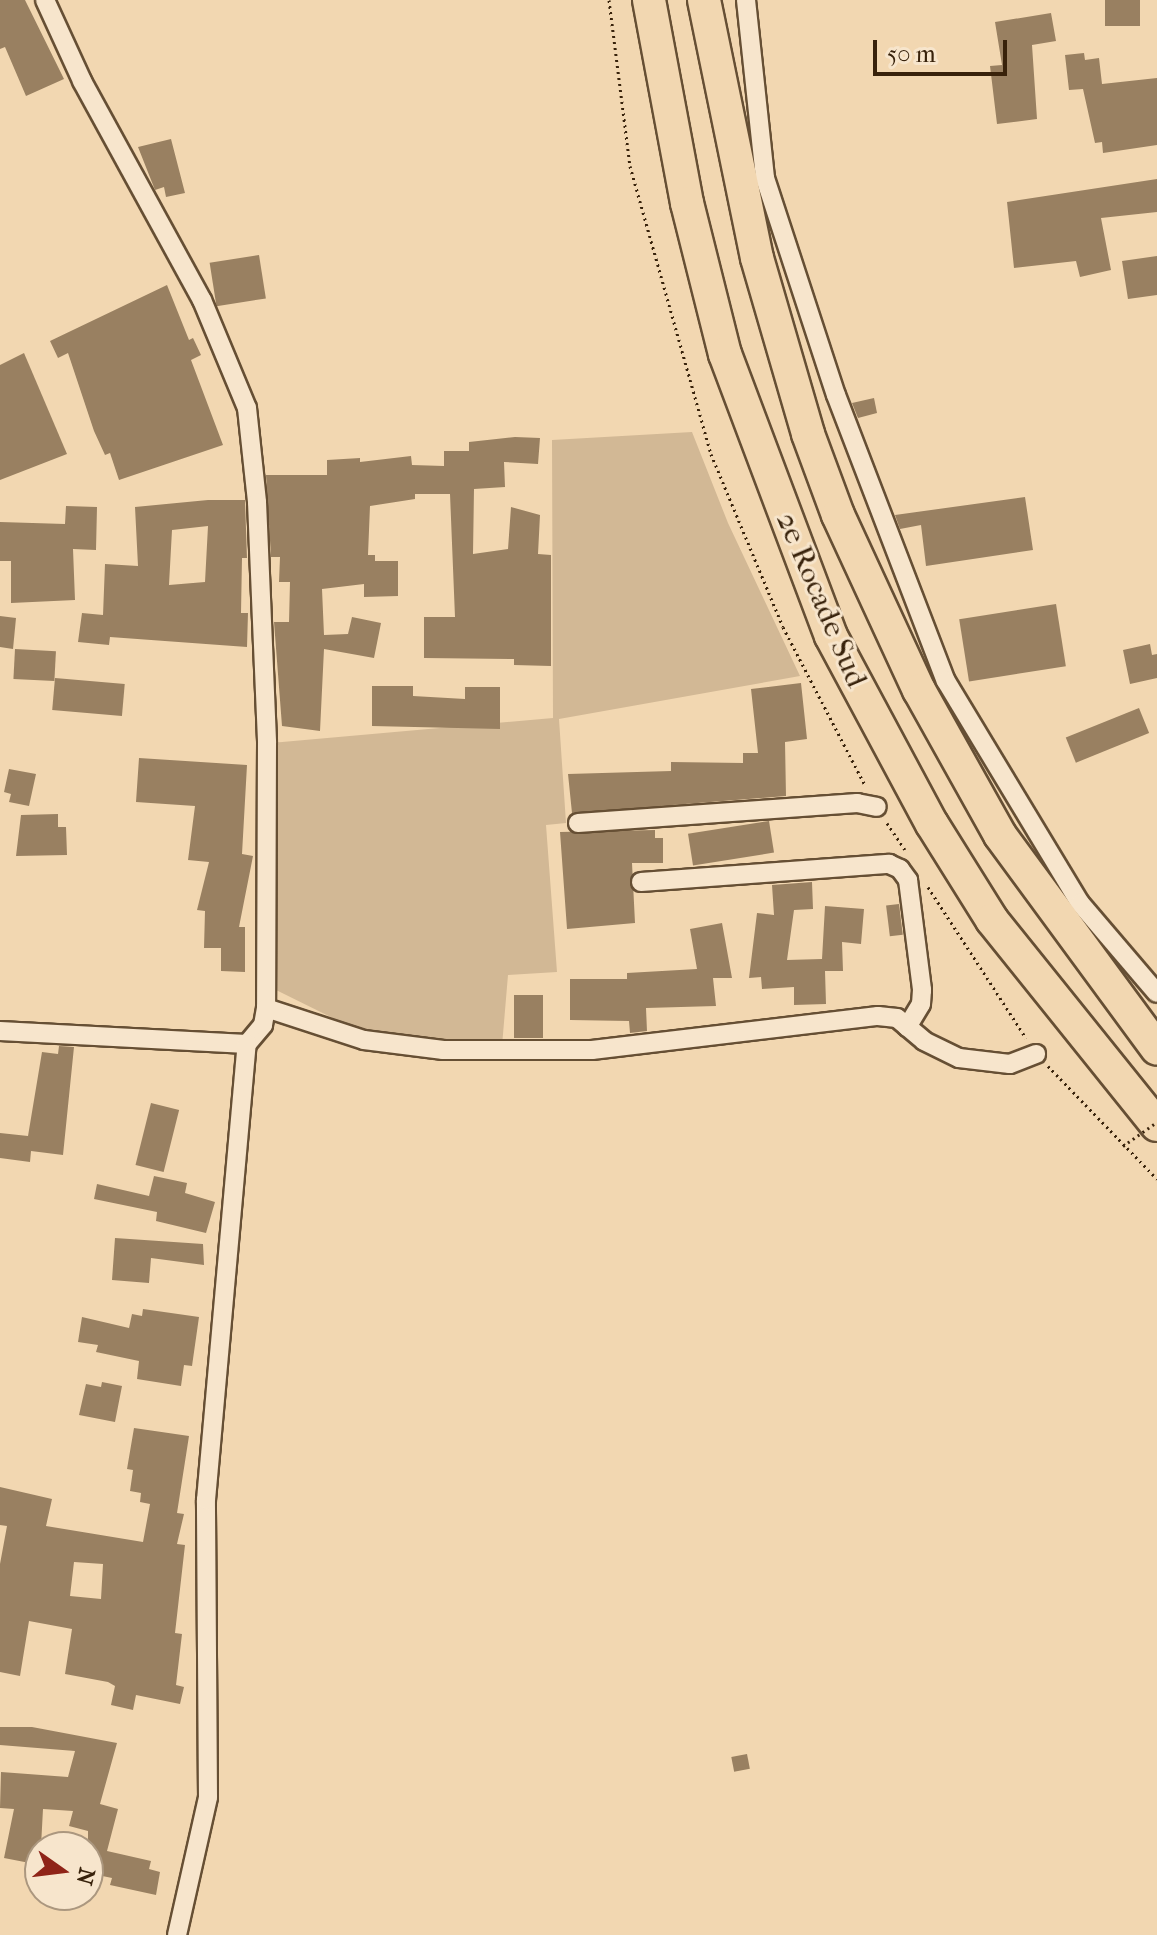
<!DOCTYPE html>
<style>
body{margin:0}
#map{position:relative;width:1157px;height:1935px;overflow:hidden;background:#f2d7b1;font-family:"IM FELL French Canon",serif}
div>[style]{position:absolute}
.green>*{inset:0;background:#d2b895}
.building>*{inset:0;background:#998061;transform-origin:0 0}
.path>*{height:3px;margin-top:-1.5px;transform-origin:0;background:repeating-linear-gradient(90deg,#38220b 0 2px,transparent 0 6px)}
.roads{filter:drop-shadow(2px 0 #664f34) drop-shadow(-2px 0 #664f34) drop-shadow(0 2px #664f34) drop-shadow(0 -2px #664f34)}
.minor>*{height:18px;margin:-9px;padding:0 9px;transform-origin:9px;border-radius:9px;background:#f7e5cc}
.motorway>*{height:32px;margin:-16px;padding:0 16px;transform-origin:16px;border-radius:16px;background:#f2d7b1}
.path-bridge>*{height:3px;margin-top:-1.5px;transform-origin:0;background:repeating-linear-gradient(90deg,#38220b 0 2px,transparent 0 6px)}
span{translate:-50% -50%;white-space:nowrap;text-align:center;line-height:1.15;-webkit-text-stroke:6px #f7e5cc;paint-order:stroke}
.street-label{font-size:30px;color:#38220b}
.north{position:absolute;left:24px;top:1831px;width:80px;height:80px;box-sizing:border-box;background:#f7e5cc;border:2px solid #ab977f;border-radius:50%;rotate:104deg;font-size:22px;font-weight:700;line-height:32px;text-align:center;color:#38220b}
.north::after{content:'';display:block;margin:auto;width:28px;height:36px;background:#8f2418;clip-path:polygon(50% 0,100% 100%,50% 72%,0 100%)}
.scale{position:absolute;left:873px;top:40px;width:134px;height:36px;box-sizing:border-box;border:4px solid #38220b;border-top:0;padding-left:10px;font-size:24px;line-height:28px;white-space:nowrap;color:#38220b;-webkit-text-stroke:6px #f7e5cc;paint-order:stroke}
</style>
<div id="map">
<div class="green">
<div style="clip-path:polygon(692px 432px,728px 523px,800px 676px,559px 719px,566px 823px,546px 825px,557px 972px,508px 975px,502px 1046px,357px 1030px,272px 988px,271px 743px,553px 718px,552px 440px)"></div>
</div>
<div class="building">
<div style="clip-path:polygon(0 0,25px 0,64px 79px,26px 96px,5px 47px,0 49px)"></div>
<div style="left:1105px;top:0;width:35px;height:26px"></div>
<div style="clip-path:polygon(1051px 13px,1056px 41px,1032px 45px,1037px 119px,997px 124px,990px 66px,1002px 65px,995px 22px)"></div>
<div style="clip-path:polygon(1084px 53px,1085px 60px,1099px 58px,1102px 84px,1157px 78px,1157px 145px,1103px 153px,1102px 142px,1095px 143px,1083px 89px,1069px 90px,1065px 55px)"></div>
<div style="clip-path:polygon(171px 139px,185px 193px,166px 197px,164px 187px,155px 190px,138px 147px)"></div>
<div style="clip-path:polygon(1157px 179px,1157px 212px,1101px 218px,1111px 270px,1080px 277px,1076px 261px,1014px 268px,1007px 202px)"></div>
<div style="left:259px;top:255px;width:44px;height:50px;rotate:81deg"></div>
<div style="clip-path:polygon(1157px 256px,1157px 295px,1128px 299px,1122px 261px)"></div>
<div style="clip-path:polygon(167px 285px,189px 340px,193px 338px,201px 355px,191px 360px,223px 445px,119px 480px,110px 453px,105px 455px,94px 431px,68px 353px,58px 358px,50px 341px)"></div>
<div style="clip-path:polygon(24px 353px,67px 454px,0 480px,0 365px)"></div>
<div style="clip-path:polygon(874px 398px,877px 413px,858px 418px,852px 403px)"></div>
<div style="clip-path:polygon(515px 437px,540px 438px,538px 464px,504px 462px,505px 487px,474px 489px,473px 554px,508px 549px,511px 507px,540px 515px,538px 554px,551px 555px,551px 666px,514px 665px,514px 659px,424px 658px,424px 617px,455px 617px,450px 494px,415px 494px,415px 499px,370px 506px,368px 555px,375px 555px,375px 561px,398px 561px,398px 596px,364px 597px,364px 584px,322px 589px,324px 635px,348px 634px,352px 617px,381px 623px,374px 658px,324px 649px,320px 731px,282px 726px,274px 622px,289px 622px,290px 582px,279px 582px,280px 557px,271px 557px,266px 475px,327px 475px,327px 460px,360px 458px,360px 462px,411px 456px,412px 465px,444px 466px,444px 451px,469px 451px,469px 442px)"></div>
<div style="clip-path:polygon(1025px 497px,1033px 550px,926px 566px,921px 525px,900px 529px,895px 515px)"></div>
<div style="clip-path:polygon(evenodd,208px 500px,245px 500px,247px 558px,242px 558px,241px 613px,248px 613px,247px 647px,110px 637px,109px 645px,78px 642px,82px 613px,103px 615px,105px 564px,138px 566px,135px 507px,208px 500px,208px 526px,205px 582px,169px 585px,172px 530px,208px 526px)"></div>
<div style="clip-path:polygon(66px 506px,97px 507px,96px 550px,73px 549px,75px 600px,11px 603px,11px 561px,0 561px,0 522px,65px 524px)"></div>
<div style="left:1056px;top:604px;width:63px;height:98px;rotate:81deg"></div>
<div style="clip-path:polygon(0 616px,16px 618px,13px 649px,0 647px)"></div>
<div style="clip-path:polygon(1150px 644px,1152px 655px,1157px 654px,1157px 678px,1130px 684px,1123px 650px)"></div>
<div style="left:15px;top:649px;width:41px;height:30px;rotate:3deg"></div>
<div style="left:55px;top:678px;width:70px;height:32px;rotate:5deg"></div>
<div style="clip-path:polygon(801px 683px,807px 739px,785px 742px,786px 796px,572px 813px,568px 774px,671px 771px,671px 762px,743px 763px,743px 753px,758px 753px,751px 689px)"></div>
<div style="clip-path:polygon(372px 686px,413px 686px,413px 696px,465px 699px,465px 687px,500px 687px,500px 729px,372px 726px)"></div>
<div style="left:1139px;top:708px;width:27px;height:79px;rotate:68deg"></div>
<div style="clip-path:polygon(139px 758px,247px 765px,242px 854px,253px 856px,239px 927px,245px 927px,245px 972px,221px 971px,221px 948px,204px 948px,205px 911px,197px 910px,209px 862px,188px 860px,195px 806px,136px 802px)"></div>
<div style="clip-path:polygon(9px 769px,36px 774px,29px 806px,9px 802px,11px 794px,4px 792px)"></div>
<div style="clip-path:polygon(58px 814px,58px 827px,66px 827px,67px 855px,16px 856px,21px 815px)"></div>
<div style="left:769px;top:821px;width:32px;height:82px;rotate:81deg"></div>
<div style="clip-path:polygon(655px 830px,655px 838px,663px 838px,663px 863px,632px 863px,635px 923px,567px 929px,560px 832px)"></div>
<div style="clip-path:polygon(812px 882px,813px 909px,794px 910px,787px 960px,822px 959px,825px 906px,864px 909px,861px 944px,842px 942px,843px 971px,825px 971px,826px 1004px,794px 1005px,794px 987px,762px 989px,761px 977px,749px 978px,757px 913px,774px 915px,772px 885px)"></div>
<div style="left:899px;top:904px;width:31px;height:13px;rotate:83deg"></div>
<div style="clip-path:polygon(722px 923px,732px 978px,713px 978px,716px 1006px,646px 1008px,647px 1031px,630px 1033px,629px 1021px,570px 1020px,570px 979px,627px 979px,627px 973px,697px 969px,690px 929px)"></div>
<div style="left:514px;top:995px;width:29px;height:43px"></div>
<div style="clip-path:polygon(59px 1046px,74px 1047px,63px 1155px,31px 1151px,30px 1162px,0 1158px,0 1133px,28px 1136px,42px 1052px,58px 1054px)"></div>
<div style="left:151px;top:1103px;width:29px;height:64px;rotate:14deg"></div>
<div style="clip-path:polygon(154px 1176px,187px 1183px,185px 1193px,215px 1202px,206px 1233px,156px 1221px,157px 1212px,94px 1199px,97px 1184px,149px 1196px)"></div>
<div style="clip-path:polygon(115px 1238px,203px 1244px,204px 1265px,151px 1258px,149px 1283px,112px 1280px)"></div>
<div style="clip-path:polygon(143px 1309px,199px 1317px,192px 1366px,184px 1365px,181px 1386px,137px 1379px,139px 1361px,96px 1352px,98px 1345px,78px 1342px,82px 1317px,129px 1328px,132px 1314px,142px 1316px)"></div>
<div style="clip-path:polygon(102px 1382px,122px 1386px,115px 1422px,79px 1415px,86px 1384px,101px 1387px)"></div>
<div style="clip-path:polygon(evenodd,134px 1428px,189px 1436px,177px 1513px,184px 1514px,177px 1544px,185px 1545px,175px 1633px,182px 1634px,176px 1685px,184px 1687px,180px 1704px,136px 1695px,133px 1710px,111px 1705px,115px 1686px,108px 1682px,65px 1674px,72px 1629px,29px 1621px,20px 1676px,0 1672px,0 1564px,7px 1526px,0 1525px,0 1487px,52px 1499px,46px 1526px,143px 1542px,150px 1504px,140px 1502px,141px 1493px,130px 1491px,133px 1470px,127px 1469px,134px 1428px,74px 1562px,103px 1564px,101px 1599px,70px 1596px,74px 1562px)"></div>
<div style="clip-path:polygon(0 1727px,32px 1727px,117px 1743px,100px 1804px,118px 1809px,107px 1851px,151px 1861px,149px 1869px,160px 1872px,156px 1895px,110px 1885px,112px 1878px,88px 1873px,88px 1831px,69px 1826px,73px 1811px,43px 1809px,40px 1865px,4px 1858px,14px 1809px,0 1808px,1px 1772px,68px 1777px,75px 1751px,0 1745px)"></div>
<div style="left:747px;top:1754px;width:15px;height:16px;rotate:79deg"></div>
</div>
<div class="path">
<div style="left:609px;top:0;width:167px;rotate:82.8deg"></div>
<div style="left:630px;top:166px;width:299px;rotate:74.3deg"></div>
<div style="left:711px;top:454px;width:187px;rotate:67.4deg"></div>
<div style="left:783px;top:627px;width:178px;rotate:62.6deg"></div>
<div style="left:887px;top:823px;width:32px;rotate:56deg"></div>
<div style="left:928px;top:887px;width:180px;rotate:57deg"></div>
<div style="left:1048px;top:1066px;width:157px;rotate:46deg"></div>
</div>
<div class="roads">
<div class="minor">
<div style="left:45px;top:0;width:89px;rotate:65.4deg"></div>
<div style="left:82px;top:81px;width:250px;rotate:61.3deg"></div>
<div style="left:202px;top:300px;width:117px;rotate:67.4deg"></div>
<div style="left:247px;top:408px;width:95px;rotate:83.9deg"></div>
<div style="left:257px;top:502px;width:241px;rotate:87.6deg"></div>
<div style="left:267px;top:743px;width:265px;rotate:90.2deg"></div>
<div style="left:266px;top:1008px;width:103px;rotate:18.1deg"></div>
<div style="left:364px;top:1040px;width:80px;rotate:7.2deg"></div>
<div style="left:443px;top:1050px;width:149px"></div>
<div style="left:592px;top:1050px;width:288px;rotate:-6.8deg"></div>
<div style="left:878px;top:1016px;width:19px;rotate:6deg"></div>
<div style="left:897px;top:1018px;width:35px;rotate:40deg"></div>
<div style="left:924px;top:1041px;width:39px;rotate:26deg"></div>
<div style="left:959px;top:1058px;width:51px;rotate:6.7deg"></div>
<div style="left:1010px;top:1064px;width:28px;rotate:-21deg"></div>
<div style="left:746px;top:0;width:179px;rotate:83.9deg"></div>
<div style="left:765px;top:178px;width:228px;rotate:71.9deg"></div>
<div style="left:836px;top:395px;width:306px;rotate:69deg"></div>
<div style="left:946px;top:681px;width:259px;rotate:58.9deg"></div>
<div style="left:1080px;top:903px;width:118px;rotate:49.5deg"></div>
<div style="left:578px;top:823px;width:280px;rotate:-4.1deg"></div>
<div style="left:857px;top:803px;width:20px;rotate:11deg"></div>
<div style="left:641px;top:882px;width:249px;rotate:-4.2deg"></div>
<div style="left:889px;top:864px;width:12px;rotate:24deg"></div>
<div style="left:900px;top:869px;width:14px;rotate:54deg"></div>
<div style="left:908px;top:880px;width:111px;rotate:82.7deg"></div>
<div style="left:922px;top:990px;width:14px;rotate:94deg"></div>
<div style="left:921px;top:1004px;width:27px;rotate:121deg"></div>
<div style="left:0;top:1031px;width:247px;rotate:3deg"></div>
<div style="left:247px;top:1044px;width:25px;rotate:-50deg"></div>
<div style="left:263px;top:1025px;width:17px;rotate:-80deg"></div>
<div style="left:177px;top:1935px;width:141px;rotate:-77.3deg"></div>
<div style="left:208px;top:1797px;width:297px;rotate:-90.4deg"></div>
<div style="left:206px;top:1500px;width:458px;rotate:-84.9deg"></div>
</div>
<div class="motorway">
<div style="left:649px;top:0;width:207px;rotate:79.4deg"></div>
<div style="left:687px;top:203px;width:156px;rotate:75.9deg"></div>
<div style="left:725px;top:354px;width:301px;rotate:69.4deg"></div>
<div style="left:831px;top:636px;width:213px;rotate:61.8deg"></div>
<div style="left:932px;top:824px;width:113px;rotate:58deg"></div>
<div style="left:992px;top:920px;width:263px;rotate:51.2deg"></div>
<div style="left:704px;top:0;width:263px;rotate:78.4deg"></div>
<div style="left:757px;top:258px;width:183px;rotate:73.8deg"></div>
<div style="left:808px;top:434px;width:86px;rotate:69.7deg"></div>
<div style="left:838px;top:515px;width:193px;rotate:65.2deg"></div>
<div style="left:919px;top:690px;width:166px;rotate:60.8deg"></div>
<div style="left:1000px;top:835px;width:265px;rotate:53.7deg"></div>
</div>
</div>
<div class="path-bridge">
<div style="left:1123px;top:1146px;width:42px;rotate:-35.2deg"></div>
</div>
<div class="street-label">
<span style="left:821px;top:600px;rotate:67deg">2e Rocade Sud</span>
</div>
<div class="north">N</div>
<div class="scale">50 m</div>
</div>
